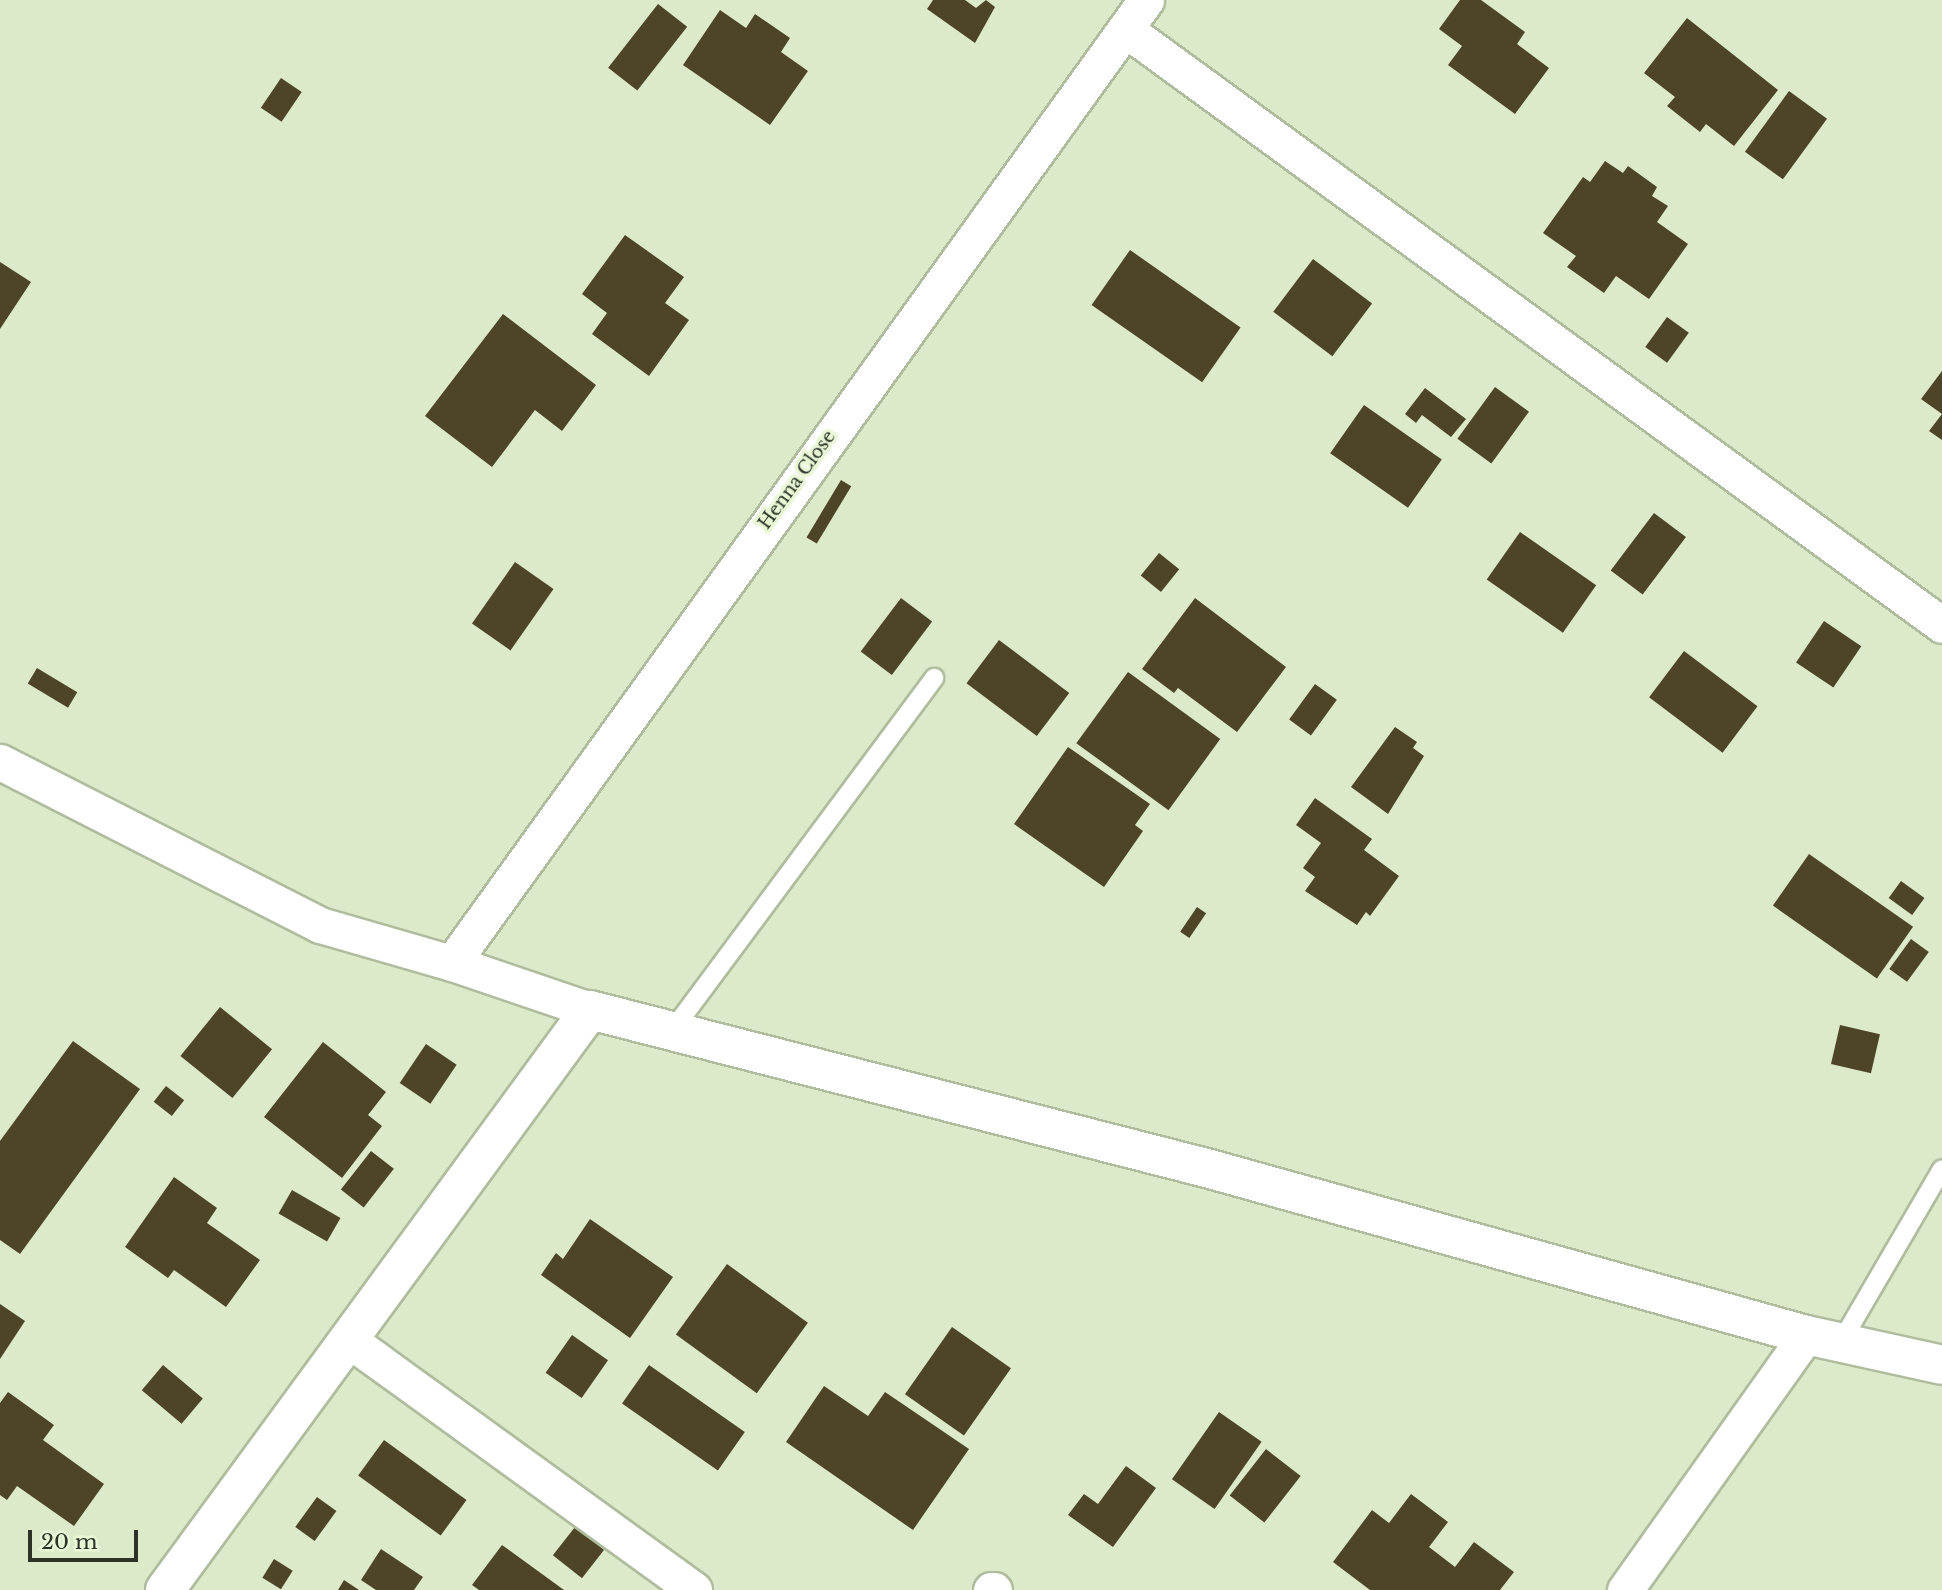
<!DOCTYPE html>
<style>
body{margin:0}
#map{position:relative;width:1942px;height:1590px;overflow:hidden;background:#dceaca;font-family:"Libre Baskerville",serif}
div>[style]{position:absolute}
.building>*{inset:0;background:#4e4528;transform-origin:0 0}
.roads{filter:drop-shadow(2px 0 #afbc9d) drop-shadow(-2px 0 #afbc9d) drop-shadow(0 2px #afbc9d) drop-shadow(0 -2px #afbc9d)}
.service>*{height:18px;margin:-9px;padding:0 9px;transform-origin:9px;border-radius:9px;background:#fff}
.minor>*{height:35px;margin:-17.5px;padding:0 17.5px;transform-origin:17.5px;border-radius:17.5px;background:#fff}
.tertiary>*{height:38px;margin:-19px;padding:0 19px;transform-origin:19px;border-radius:19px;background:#fff}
span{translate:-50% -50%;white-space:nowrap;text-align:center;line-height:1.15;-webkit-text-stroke:7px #e9f7d7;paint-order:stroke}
.street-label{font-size:18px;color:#2d3326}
.scale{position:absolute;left:28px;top:1530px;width:110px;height:32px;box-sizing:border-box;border:4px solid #2d3326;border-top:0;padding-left:9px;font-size:21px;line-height:24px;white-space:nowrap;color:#2d3326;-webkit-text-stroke:5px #e9f7d7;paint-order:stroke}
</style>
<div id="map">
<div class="building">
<div style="clip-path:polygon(933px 0,965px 0,976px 8px,986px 0,995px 7px,975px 43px,927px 9px)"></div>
<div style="clip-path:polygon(1460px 0,1481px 0,1525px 32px,1517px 44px,1549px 68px,1515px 114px,1448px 65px,1462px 46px,1439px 29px)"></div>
<div style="left:658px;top:4px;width:37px;height:81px;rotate:38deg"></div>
<div style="clip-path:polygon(720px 10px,746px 28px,755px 14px,790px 38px,781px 52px,808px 71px,770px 125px,683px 65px)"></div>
<div style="clip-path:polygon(1687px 18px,1778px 90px,1734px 146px,1706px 124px,1700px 132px,1667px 106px,1675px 97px,1644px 73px)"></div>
<div style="left:281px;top:78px;width:25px;height:36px;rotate:34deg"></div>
<div style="left:1789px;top:91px;width:47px;height:75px;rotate:36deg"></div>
<div style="clip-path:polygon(1605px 161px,1623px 173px,1628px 166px,1657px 187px,1652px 196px,1668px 206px,1657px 222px,1688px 244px,1649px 299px,1616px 276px,1604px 293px,1567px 267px,1576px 256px,1543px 233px,1583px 177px,1590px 182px)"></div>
<div style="clip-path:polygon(625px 235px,684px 277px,665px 303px,689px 320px,649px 376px,592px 334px,607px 313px,582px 294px)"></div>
<div style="left:1130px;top:250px;width:135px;height:67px;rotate:35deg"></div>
<div style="left:1313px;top:259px;width:74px;height:66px;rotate:37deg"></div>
<div style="clip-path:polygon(0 262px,31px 282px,0 329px)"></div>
<div style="clip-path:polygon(503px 314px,596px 385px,562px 431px,535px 410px,492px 467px,425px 416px)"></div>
<div style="left:1667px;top:317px;width:27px;height:37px;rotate:36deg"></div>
<div style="clip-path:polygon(1942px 371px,1942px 440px,1929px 431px,1942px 414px,1921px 399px)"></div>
<div style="left:1495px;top:387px;width:42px;height:64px;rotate:36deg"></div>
<div style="clip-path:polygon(1425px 388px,1466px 419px,1451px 437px,1422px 415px,1416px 423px,1405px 414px)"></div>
<div style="left:1364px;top:405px;width:95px;height:59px;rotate:35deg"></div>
<div style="left:841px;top:480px;width:12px;height:67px;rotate:31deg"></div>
<div style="left:1654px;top:513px;width:40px;height:72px;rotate:37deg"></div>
<div style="left:1520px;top:532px;width:93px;height:58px;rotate:35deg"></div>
<div style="left:1159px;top:553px;width:26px;height:29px;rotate:39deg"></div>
<div style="left:515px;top:562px;width:47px;height:75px;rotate:35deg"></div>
<div style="left:901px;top:598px;width:39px;height:67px;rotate:37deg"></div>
<div style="clip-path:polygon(1195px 598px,1286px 667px,1237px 732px,1178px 688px,1174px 693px,1142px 669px)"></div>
<div style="left:1824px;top:621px;width:45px;height:50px;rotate:34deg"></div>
<div style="left:999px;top:640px;width:88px;height:54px;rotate:37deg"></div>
<div style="left:1684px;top:651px;width:92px;height:58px;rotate:37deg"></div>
<div style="left:37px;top:668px;width:47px;height:18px;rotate:31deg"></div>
<div style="left:1128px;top:672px;width:114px;height:88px;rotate:36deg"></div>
<div style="left:1315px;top:684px;width:27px;height:44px;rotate:36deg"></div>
<div style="clip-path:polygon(1395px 727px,1417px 742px,1413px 748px,1424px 756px,1388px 814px,1351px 787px)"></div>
<div style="clip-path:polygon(1068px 747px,1150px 804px,1135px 825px,1143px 831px,1104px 887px,1014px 824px)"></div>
<div style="clip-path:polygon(1315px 798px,1372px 839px,1364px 850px,1399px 876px,1370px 916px,1366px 912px,1357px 925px,1305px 891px,1315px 877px,1303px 868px,1321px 843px,1296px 825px)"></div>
<div style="left:1809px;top:854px;width:127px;height:63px;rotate:35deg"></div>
<div style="left:1901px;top:881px;width:29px;height:21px;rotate:36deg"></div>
<div style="left:1197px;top:907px;width:11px;height:30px;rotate:34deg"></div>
<div style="left:1911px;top:939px;width:22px;height:37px;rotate:36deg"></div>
<div style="left:220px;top:1007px;width:67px;height:63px;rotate:39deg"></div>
<div style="left:1840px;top:1025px;width:41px;height:40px;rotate:13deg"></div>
<div style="clip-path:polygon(73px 1041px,140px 1089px,20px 1254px,0 1240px,0 1141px)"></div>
<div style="clip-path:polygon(323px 1042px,386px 1092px,368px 1115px,382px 1126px,342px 1178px,264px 1117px)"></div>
<div style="left:426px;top:1044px;width:37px;height:47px;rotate:34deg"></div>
<div style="left:166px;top:1086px;width:23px;height:20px;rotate:38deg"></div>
<div style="left:371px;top:1151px;width:29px;height:49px;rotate:38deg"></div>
<div style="clip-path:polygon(174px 1177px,217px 1208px,207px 1223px,260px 1260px,226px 1307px,174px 1270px,168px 1278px,125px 1247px)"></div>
<div style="left:292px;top:1190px;width:56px;height:27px;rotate:30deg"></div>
<div style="clip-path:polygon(590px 1219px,673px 1277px,630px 1338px,541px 1275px,556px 1253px,563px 1259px)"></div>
<div style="left:727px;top:1264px;width:100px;height:87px;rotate:36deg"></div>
<div style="clip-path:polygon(0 1304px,25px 1321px,0 1359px)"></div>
<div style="left:952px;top:1327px;width:72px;height:82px;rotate:35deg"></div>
<div style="left:572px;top:1335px;width:44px;height:46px;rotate:35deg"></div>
<div style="left:163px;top:1365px;width:52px;height:33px;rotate:40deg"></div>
<div style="left:649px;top:1365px;width:117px;height:47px;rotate:35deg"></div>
<div style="clip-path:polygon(824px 1386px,868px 1416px,885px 1392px,969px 1449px,913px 1530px,786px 1442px)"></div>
<div style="clip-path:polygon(8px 1392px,54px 1425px,43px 1440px,104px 1484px,74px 1526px,17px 1486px,7px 1500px,0 1495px,0 1403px)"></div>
<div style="left:1219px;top:1412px;width:52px;height:82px;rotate:35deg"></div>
<div style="left:384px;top:1440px;width:102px;height:44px;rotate:36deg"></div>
<div style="left:1266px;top:1449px;width:44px;height:59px;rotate:38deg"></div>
<div style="clip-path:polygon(1126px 1466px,1156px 1488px,1113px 1547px,1068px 1515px,1084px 1494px,1098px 1504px)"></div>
<div style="clip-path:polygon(1411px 1494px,1448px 1522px,1429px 1547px,1455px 1567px,1474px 1542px,1514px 1572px,1500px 1590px,1370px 1590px,1333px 1562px,1372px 1510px,1389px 1523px)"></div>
<div style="left:317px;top:1497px;width:24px;height:37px;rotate:36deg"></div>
<div style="left:575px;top:1527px;width:37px;height:36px;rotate:38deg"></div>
<div style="clip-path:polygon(502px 1545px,564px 1590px,479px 1590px,472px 1585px)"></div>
<div style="clip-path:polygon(381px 1549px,423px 1577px,414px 1590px,376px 1590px,361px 1580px)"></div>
<div style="left:274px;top:1559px;width:22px;height:22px;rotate:32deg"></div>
<div style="clip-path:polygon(344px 1580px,359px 1590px,338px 1590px)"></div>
</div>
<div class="roads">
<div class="service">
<div style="left:672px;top:1031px;width:440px;rotate:-53.4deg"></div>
<div style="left:1841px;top:1342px;width:200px;rotate:-59.7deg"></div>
</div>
<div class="minor">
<div style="left:1125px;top:29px;width:1011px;rotate:36.11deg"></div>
<div style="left:0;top:762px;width:359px;rotate:27deg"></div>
<div style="left:320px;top:925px;width:137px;rotate:16.1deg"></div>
<div style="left:452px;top:963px;width:146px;rotate:18.8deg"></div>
<div style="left:452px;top:963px;width:1187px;rotate:-54.22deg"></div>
<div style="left:349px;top:1340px;width:426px;rotate:35.9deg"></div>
<div style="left:991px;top:1590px;width:3px"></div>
<div style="left:1625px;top:1590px;width:313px;rotate:-54.6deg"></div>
</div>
<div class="tertiary">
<div style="left:165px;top:1590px;width:719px;rotate:-53.77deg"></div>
<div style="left:590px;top:1010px;width:640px;rotate:14.38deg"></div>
<div style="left:1210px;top:1169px;width:619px;rotate:15.56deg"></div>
<div style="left:1806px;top:1335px;width:139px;rotate:12.4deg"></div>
</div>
</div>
<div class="street-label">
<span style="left:797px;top:480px;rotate:-54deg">Henna Close</span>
</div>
<div class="scale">20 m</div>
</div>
